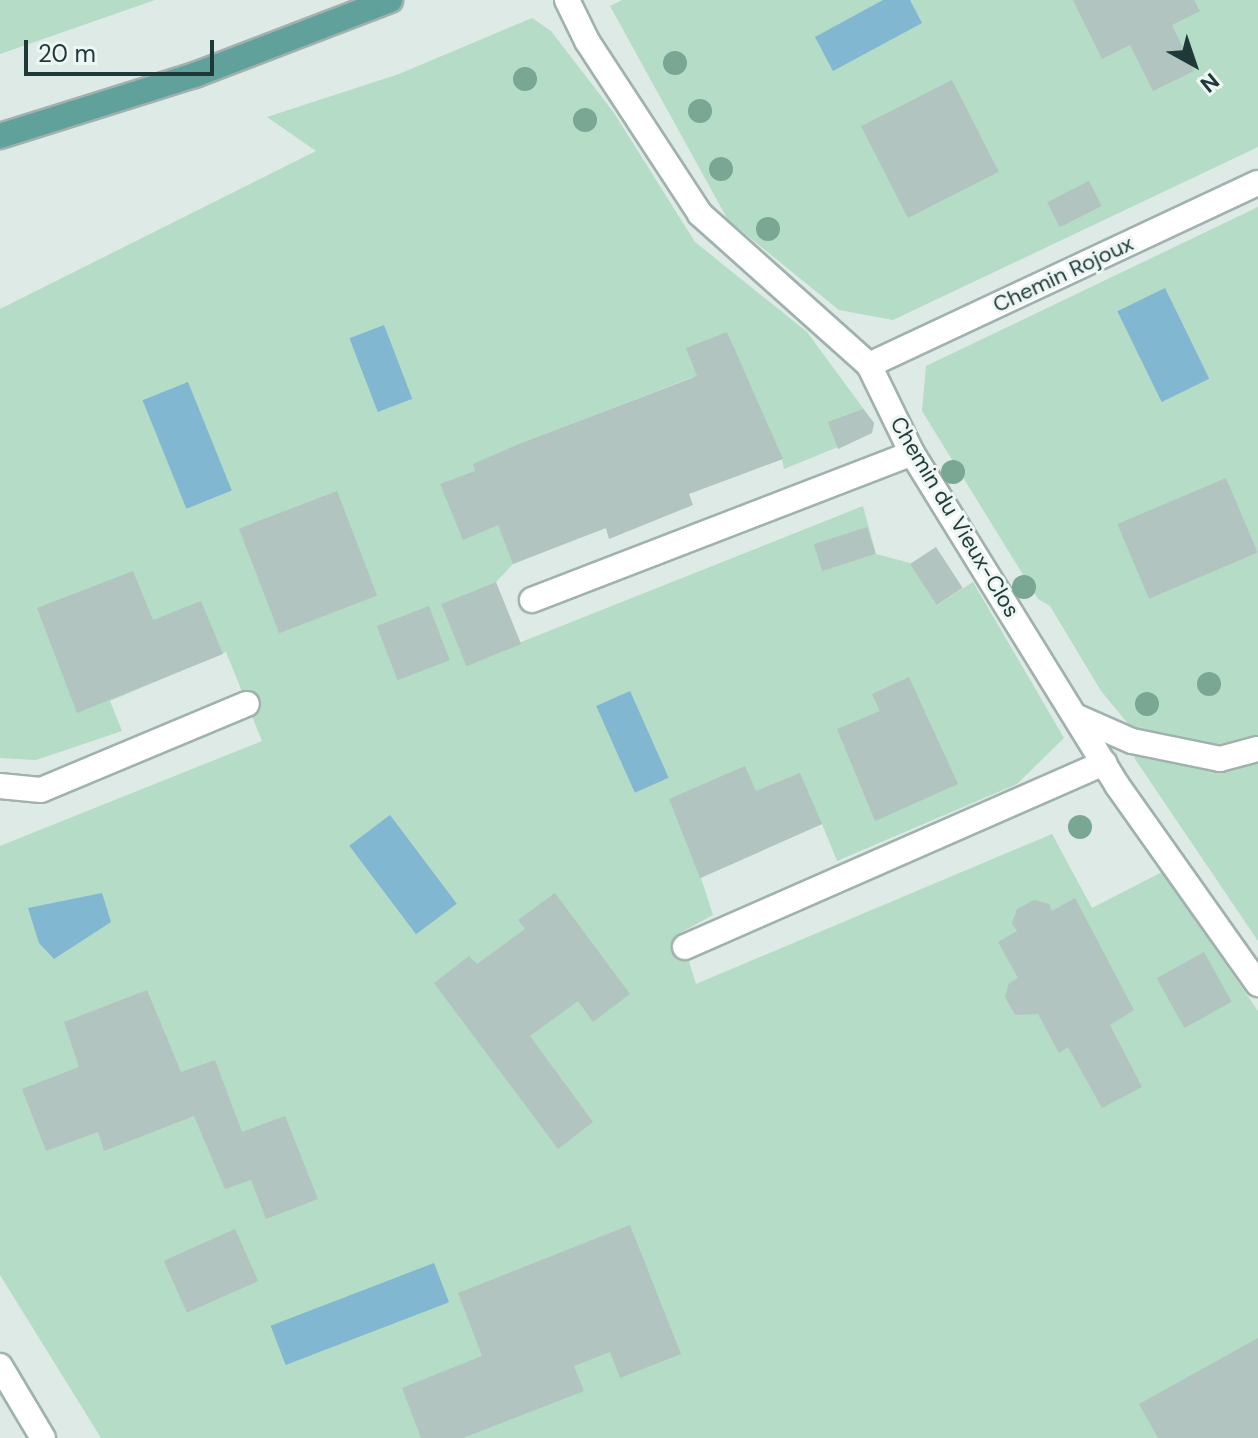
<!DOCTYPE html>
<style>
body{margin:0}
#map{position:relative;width:1258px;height:1438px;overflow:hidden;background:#ddeae6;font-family:"DM Sans",sans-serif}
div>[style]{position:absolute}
.green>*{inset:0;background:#b4dcc6}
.water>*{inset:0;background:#82b7d2;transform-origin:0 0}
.building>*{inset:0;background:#b2c4c0;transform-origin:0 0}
.roads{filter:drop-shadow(2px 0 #a0b1ae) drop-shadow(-2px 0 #a0b1ae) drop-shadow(0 2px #a0b1ae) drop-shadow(0 -2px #a0b1ae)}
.minor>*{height:24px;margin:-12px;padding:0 12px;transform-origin:12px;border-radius:12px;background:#fff}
.major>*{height:24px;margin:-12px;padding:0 12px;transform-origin:12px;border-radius:12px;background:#60a19c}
.trees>*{width:24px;height:24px;margin:-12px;border-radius:50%;background:#79a794}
span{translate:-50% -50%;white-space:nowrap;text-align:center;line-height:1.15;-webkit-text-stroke:6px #edf6f3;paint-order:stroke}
.street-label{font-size:22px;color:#1e3937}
.north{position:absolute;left:1154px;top:24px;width:80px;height:80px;-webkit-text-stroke:6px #edf6f3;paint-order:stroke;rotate:140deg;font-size:22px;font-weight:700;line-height:32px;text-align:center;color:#1e3937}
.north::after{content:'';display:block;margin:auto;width:28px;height:36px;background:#1e3937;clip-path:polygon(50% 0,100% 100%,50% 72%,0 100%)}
.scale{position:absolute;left:24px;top:40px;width:190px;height:36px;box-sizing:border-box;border:4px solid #1e3937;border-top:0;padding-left:10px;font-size:24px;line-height:28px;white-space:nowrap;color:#1e3937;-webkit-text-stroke:6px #edf6f3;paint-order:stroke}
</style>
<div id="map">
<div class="green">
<div style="clip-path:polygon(0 0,155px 0,0 54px)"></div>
<div style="clip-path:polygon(622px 0,1258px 0,1258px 147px,893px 320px,839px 310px,728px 220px,610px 6px)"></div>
<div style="clip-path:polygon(532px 18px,551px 31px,614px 113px,695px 242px,807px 332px,874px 423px,872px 433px,784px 469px,782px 459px,734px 477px,693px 377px,520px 444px,560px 545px,513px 564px,496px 582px,442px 604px,466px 664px,863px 506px,876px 554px,910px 563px,937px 605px,973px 582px,1064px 738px,1017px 784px,837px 861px,822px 824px,701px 878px,713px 915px,680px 933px,696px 984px,1052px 834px,1092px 908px,1162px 872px,1258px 1011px,1258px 1438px,101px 1438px,0 1275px,0 846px,262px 741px,226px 652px,110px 701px,122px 731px,36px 760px,0 758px,0 309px,316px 151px,267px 117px,399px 74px)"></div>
<div style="clip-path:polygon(1258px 207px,1258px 941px,1135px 759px,1130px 726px,1101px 691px,1050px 606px,1038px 599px,922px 411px,926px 366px)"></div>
</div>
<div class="water">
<div style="clip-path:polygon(883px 0,910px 0,922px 23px,833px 71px,815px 37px)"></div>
<div style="left:1165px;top:288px;width:101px;height:53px;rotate:64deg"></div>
<div style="left:384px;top:325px;width:79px;height:37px;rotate:69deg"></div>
<div style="left:188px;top:382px;width:117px;height:49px;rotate:68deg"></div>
<div style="left:630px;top:691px;width:95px;height:37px;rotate:66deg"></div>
<div style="left:390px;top:815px;width:111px;height:51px;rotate:53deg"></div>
<div style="clip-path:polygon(102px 893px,111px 922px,54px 959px,39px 943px,28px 908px)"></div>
<div style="left:434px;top:1263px;width:42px;height:175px;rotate:69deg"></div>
</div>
<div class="building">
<div style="clip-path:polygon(1073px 0,1194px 0,1200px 11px,1172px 25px,1194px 71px,1153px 91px,1130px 45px,1102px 59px)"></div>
<div style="left:952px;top:80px;width:103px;height:102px;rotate:63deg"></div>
<div style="left:1089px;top:181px;width:28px;height:47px;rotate:63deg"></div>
<div style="clip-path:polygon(727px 332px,783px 459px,689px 494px,693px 505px,609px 539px,606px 528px,513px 564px,498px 525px,463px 540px,440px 484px,475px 471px,473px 464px,519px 444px,697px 376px,686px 348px)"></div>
<div style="clip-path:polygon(863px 409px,874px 423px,872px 433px,838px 449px,828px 422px)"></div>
<div style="left:1226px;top:478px;width:81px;height:118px;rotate:67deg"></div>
<div style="left:337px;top:491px;width:112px;height:105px;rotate:69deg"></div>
<div style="left:867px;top:527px;width:28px;height:56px;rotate:72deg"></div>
<div style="left:936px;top:547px;width:49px;height:31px;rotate:57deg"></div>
<div style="clip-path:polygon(133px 571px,153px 620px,201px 601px,223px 654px,77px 713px,37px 608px)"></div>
<div style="left:496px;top:582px;width:67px;height:59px;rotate:68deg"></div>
<div style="left:429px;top:606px;width:58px;height:56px;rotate:69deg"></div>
<div style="clip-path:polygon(909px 677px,958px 784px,875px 821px,837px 729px,880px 711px,872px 694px)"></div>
<div style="clip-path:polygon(745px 766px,756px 791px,800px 773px,822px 824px,700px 878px,669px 799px)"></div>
<div style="clip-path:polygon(555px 893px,630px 994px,593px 1022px,578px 1001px,530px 1036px,593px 1122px,558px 1149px,434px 983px,469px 956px,477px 964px,525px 929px,518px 920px)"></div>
<div style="clip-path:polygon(1075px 898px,1134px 1010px,1110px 1025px,1142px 1087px,1102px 1108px,1068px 1047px,1059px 1053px,1038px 1014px,1015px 1015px,1005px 997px,1009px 983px,1018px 978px,998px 942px,1017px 931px,1012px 923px,1017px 909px,1034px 900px,1049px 904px,1052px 911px)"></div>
<div style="left:1204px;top:952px;width:57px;height:54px;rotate:61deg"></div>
<div style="clip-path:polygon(147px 990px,181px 1072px,215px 1060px,242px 1132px,285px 1116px,318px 1199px,266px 1219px,251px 1180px,225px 1189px,194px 1116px,104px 1151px,98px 1132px,46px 1151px,22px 1089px,79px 1067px,64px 1022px)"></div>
<div style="clip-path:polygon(630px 1225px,681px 1354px,620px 1378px,610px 1352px,574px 1366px,584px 1391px,463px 1438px,421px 1438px,402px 1388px,482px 1356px,458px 1293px)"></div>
<div style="left:235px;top:1229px;width:57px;height:78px;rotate:66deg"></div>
<div style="clip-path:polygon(1258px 1338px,1258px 1438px,1158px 1438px,1139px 1404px)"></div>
</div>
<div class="roads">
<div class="minor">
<div style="left:567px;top:0;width:46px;rotate:64deg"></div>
<div style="left:587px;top:41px;width:207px;rotate:56.8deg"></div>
<div style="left:700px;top:214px;width:227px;rotate:41.8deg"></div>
<div style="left:869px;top:365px;width:98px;rotate:64deg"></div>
<div style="left:912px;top:453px;width:390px;rotate:58.3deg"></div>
<div style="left:1117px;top:785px;width:244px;rotate:54.7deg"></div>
<div style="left:869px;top:365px;width:429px;rotate:-25.1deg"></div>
<div style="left:532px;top:600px;width:407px;rotate:-21.1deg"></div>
<div style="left:1075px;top:716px;width:62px;rotate:23.7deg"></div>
<div style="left:1132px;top:741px;width:90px;rotate:11.6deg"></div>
<div style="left:1220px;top:759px;width:39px;rotate:-15deg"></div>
<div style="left:0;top:786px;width:41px;rotate:5.6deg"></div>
<div style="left:41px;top:790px;width:223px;rotate:-22.7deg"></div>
<div style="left:685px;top:947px;width:458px;rotate:-23.7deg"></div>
<div style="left:0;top:1366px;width:84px;rotate:59.2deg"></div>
</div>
<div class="major">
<div style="left:0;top:136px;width:204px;rotate:-17.4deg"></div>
<div style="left:195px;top:75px;width:209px;rotate:-21deg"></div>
</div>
</div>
<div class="trees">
<div style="left:675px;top:63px"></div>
<div style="left:525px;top:79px"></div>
<div style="left:700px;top:111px"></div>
<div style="left:585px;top:120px"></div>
<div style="left:721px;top:169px"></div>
<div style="left:768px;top:229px"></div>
<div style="left:953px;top:472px"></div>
<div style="left:1024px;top:587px"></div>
<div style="left:1209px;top:684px"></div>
<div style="left:1147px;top:704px"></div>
<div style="left:1080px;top:827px"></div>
</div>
<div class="street-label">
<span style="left:1063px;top:274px;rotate:-25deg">Chemin Rojoux</span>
<span style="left:955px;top:517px;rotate:59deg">Chemin du Vieux-Clos</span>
</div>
<div class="north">N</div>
<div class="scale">20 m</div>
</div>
